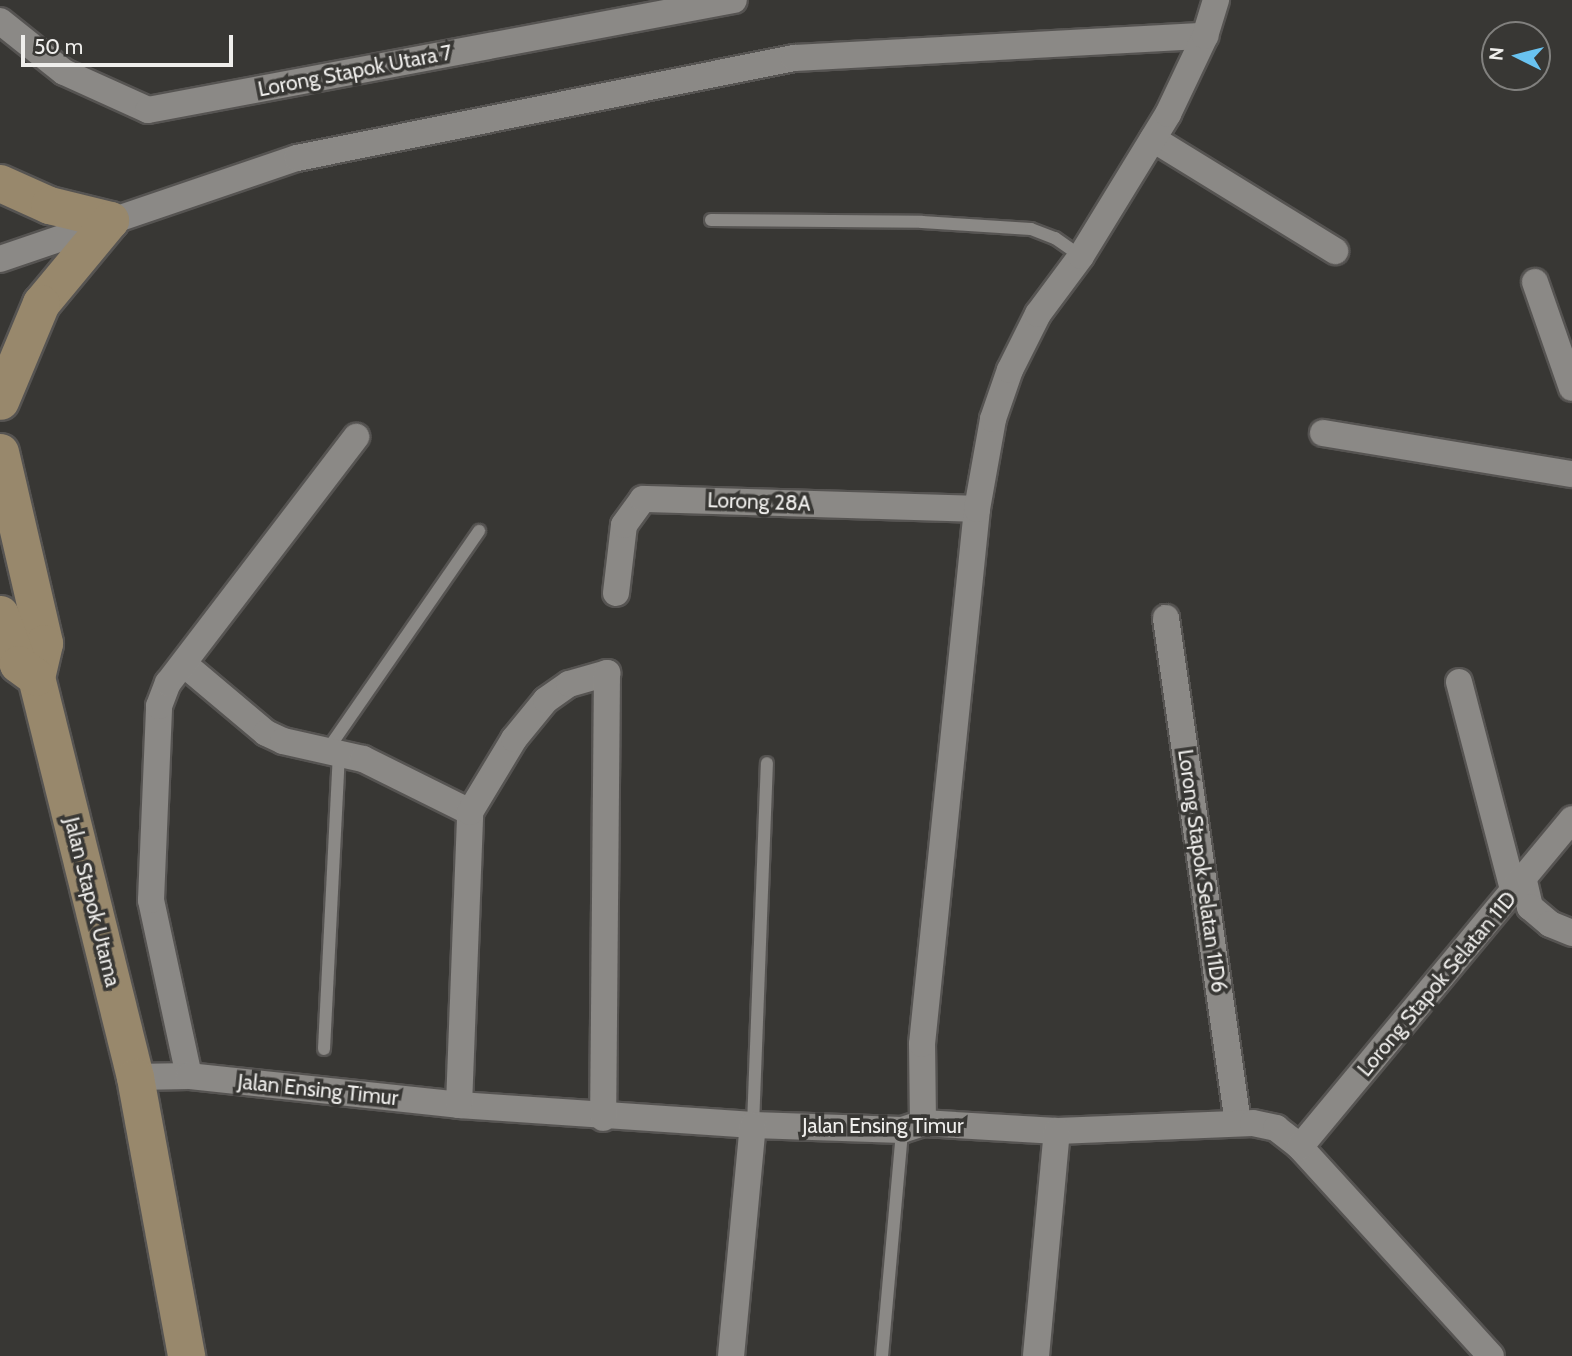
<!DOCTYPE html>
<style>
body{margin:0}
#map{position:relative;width:1572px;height:1356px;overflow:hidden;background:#383734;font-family:Cabin,sans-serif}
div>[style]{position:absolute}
.roads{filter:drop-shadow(2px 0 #565452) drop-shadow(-2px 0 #565452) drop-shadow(0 2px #565452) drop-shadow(0 -2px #565452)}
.lane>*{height:12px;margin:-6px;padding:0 6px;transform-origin:6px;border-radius:6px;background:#8b8986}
.street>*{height:26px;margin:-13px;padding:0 13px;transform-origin:13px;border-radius:13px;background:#8b8986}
.secondary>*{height:37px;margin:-18.5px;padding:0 18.5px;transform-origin:18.5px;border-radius:18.5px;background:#98886c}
span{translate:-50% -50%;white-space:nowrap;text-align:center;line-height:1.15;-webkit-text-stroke:7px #383734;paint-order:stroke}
.street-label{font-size:21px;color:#efeeec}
.north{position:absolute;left:1481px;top:21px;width:70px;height:70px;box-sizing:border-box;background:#383734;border:2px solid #81807e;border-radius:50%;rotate:276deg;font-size:19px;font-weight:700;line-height:28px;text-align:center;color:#efeeec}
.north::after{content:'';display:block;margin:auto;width:24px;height:32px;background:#69c3f1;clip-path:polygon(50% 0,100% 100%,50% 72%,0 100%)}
.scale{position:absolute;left:21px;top:35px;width:212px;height:32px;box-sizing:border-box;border:4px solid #efeeec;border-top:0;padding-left:9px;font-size:21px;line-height:24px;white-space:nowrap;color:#efeeec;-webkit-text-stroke:5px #383734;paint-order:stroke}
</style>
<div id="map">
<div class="roads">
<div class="lane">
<div style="left:711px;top:220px;width:211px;rotate:0.5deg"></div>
<div style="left:922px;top:222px;width:109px;rotate:3.7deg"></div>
<div style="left:1031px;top:229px;width:26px;rotate:21deg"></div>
<div style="left:1055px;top:238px;width:32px;rotate:35deg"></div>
<div style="left:326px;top:752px;width:269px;rotate:-55.3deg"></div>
<div style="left:324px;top:1049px;width:293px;rotate:-87.1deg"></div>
<div style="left:753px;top:1125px;width:362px;rotate:-87.8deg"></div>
<div style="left:882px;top:1356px;width:227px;rotate:-84.9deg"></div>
</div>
<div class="street">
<div style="left:0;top:21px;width:82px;rotate:38.6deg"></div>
<div style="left:64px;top:72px;width:92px;rotate:24.3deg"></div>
<div style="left:148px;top:110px;width:596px;rotate:-10.63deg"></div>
<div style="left:1153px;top:139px;width:214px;rotate:31.6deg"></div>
<div style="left:0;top:259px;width:314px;rotate:-18.8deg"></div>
<div style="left:297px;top:158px;width:507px;rotate:-11.38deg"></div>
<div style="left:794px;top:58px;width:412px;rotate:-3.1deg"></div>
<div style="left:1535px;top:282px;width:112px;rotate:70.8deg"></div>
<div style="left:1323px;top:433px;width:252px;rotate:9.4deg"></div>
<div style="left:616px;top:593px;width:68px;rotate:-83.3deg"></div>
<div style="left:624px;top:525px;width:32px;rotate:-54deg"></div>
<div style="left:643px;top:499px;width:334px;rotate:1.7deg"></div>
<div style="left:1166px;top:618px;width:510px;rotate:81.89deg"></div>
<div style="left:184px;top:664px;width:107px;rotate:40.1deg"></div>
<div style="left:266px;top:733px;width:19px;rotate:25deg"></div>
<div style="left:283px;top:741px;width:82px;rotate:12.7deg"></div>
<div style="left:363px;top:759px;width:119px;rotate:26.4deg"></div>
<div style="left:1459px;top:682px;width:218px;rotate:75.4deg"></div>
<div style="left:1524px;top:881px;width:27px;rotate:77deg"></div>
<div style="left:1530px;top:907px;width:26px;rotate:40deg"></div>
<div style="left:1550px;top:924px;width:24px;rotate:22deg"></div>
<div style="left:189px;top:1076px;width:180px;rotate:-102.2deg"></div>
<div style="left:151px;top:900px;width:194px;rotate:-87.6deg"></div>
<div style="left:159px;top:706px;width:25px;rotate:-69deg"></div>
<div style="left:168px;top:683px;width:310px;rotate:-52.6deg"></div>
<div style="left:135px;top:1077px;width:54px;rotate:-1.1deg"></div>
<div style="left:189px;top:1076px;width:272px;rotate:6.1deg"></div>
<div style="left:459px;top:1105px;width:295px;rotate:3.9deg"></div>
<div style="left:753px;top:1125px;width:149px;rotate:1.9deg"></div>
<div style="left:902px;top:1130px;width:22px;rotate:-18deg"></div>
<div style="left:923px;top:1123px;width:134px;rotate:3.4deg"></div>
<div style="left:1057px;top:1131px;width:196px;rotate:-2.3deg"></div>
<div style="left:1253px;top:1123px;width:24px;rotate:12deg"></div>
<div style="left:1276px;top:1128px;width:31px;rotate:38deg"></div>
<div style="left:1300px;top:1147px;width:283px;rotate:47.6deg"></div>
<div style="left:459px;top:1105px;width:293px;rotate:-87.8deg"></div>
<div style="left:470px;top:812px;width:85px;rotate:-58.9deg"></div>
<div style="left:514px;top:739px;width:50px;rotate:-50.6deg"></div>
<div style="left:546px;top:700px;width:28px;rotate:-35deg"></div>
<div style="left:569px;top:684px;width:40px;rotate:-16deg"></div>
<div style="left:607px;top:673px;width:445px;rotate:90.5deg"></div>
<div style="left:923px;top:1123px;width:79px;rotate:-90.7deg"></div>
<div style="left:922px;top:1044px;width:538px;rotate:-84.13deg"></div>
<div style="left:977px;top:509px;width:91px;rotate:-79.9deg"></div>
<div style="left:993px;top:419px;width:52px;rotate:-70.9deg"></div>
<div style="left:1010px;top:370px;width:63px;rotate:-63.4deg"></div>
<div style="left:1038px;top:314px;width:72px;rotate:-53.4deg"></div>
<div style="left:1081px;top:256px;width:167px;rotate:-58.5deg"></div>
<div style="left:1168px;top:114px;width:86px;rotate:-64.6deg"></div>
<div style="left:1205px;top:36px;width:38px;rotate:-73deg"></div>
<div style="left:1300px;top:1147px;width:426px;rotate:-50.3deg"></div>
<div style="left:731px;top:1356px;width:232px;rotate:-84.6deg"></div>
<div style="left:1036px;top:1356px;width:226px;rotate:-84.7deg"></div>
</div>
<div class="secondary">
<div style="left:0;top:183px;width:54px;rotate:24.2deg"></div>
<div style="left:49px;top:205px;width:63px;rotate:13.8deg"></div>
<div style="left:110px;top:220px;width:108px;rotate:129.7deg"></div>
<div style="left:41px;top:303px;width:106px;rotate:112.7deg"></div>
<div style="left:0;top:452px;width:196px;rotate:77deg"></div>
<div style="left:44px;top:643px;width:35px;rotate:103deg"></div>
<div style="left:36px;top:677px;width:412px;rotate:76.1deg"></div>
<div style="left:135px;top:1077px;width:284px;rotate:79.6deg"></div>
<div style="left:0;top:614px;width:53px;rotate:70.2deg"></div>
<div style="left:18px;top:664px;width:22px;rotate:36deg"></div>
</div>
</div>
<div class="street-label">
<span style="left:355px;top:71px;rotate:-11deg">Lorong Stapok Utara 7</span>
<span style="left:759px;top:502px;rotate:2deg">Lorong 28A</span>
<span style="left:1202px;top:871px;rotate:82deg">Lorong Stapok Selatan 11D6</span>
<span style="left:92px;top:902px;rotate:76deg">Jalan Stapok Utama</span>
<span style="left:1437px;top:984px;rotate:-50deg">Lorong Stapok Selatan 11D</span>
<span style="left:318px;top:1090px;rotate:6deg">Jalan Ensing Timur</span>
<span style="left:883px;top:1126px">Jalan Ensing Timur</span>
</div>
<div class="north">N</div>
<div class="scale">50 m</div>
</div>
